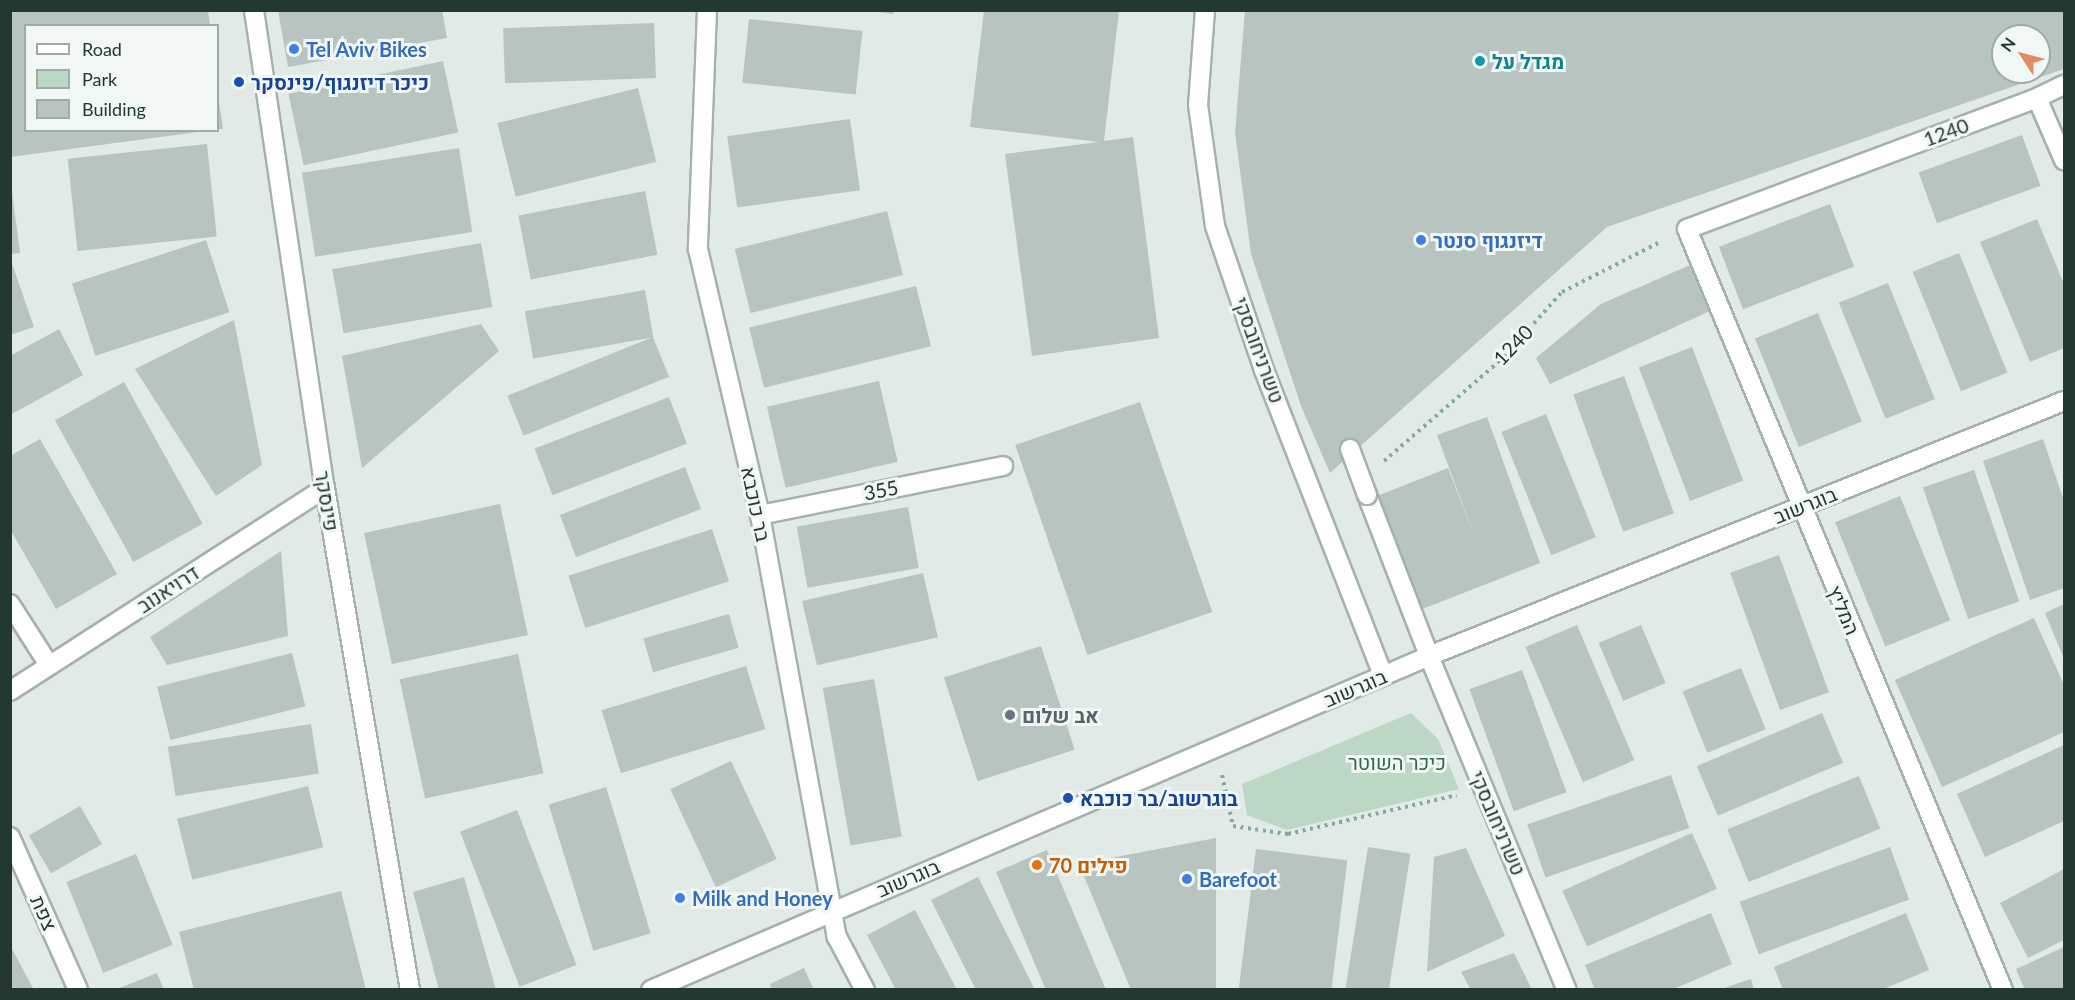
<!DOCTYPE html>
<meta charset="utf-8">
<style>
body{margin:0}
#map{position:relative;width:2075px;height:1000px;overflow:hidden;background:#e1eae6;font-family:Lato,Heebo,sans-serif}
div>[style]{position:absolute}
.green>*{inset:0;background:#bcd8c5}
.building>*{inset:0;background:#b7c4bf;transform-origin:0 0}
.path>*{height:4px;margin-top:-2px;transform-origin:0;background:repeating-linear-gradient(90deg,#85a9a0 0 3px,transparent 0 7.5px)}
.roads{filter:drop-shadow(2px 0 #a4b1ad) drop-shadow(-2px 0 #a4b1ad) drop-shadow(0 2px #a4b1ad) drop-shadow(0 -2px #a4b1ad)}
.service>*{height:18px;margin:-9px;padding:0 9px;transform-origin:9px;border-radius:9px;background:#fff}
.minor>*{height:18px;margin:-9px;padding:0 9px;transform-origin:9px;border-radius:9px;background:#fff}
.tertiary>*{height:18px;margin:-9px;padding:0 9px;transform-origin:9px;border-radius:9px;background:#fff}
.bridges{filter:drop-shadow(2px 0 #a4b1ad) drop-shadow(-2px 0 #a4b1ad) drop-shadow(0 2px #a4b1ad) drop-shadow(0 -2px #a4b1ad)}
.service-bridge>*{height:18px;margin:-9px;padding:0 9px;transform-origin:9px;border-radius:9px;background:#fff}
.dots>*{width:16px;height:16px;translate:-50% -50%;box-sizing:border-box;border:3px solid #f1f7f4;border-radius:50%}
span{translate:-50% -50%;white-space:nowrap;text-align:center;line-height:1.15;-webkit-text-stroke:6px #f1f7f4;paint-order:stroke}
.shop-label{font-size:20px;color:#366cbe;font-weight:700}
.left{translate:0 -50%;text-align:left}
.culture-label{font-size:20px;color:#0d838f;font-weight:700}
.transit-label{font-size:20px;color:#164399;font-weight:700}
.street-label{font-size:20px;color:#233833}
.worship-label{font-size:20px;color:#5b616d;font-weight:700}
.park-label{font-size:20px;color:#326a4b}
.food-label{font-size:20px;color:#c56008;font-weight:700}
.frame{position:absolute;inset:0;border:12px solid #233833;pointer-events:none}
.legend{position:absolute;left:24px;top:24px;width:195px;height:108px;box-sizing:border-box;background:#f1f7f4;border:2px solid #9faba7;margin:0;padding:8px 10px;list-style:none;font-size:18px;color:#233833}
.legend li{display:flex;align-items:center;gap:12px;height:30px}
.legend b{width:30px;border:2px solid #9faba7}
.north{position:absolute;left:1991px;top:24px;width:60px;height:60px;box-sizing:border-box;background:#f1f7f4;border:2px solid #9faba7;border-radius:50%;rotate:306deg;font-size:16px;font-weight:700;line-height:24px;text-align:center;color:#233833}
.north::after{content:'';display:block;margin:auto;width:21px;height:27px;background:#e18b67;clip-path:polygon(50% 0,100% 100%,50% 72%,0 100%)}
</style>
<div id="map">
<div class="green">
<div style="clip-path:polygon(1411px 713px,1438px 739px,1459px 789px,1287px 830px,1247px 815px,1242px 784px)"></div>
</div>
<div class="building">
<div style="clip-path:polygon(10px 10px,208px 10px,210px 26px,26px 26px,26px 130px,198px 132px,10px 157px)"></div>
<div style="clip-path:polygon(278px 10px,442px 10px,447px 38px,288px 67px)"></div>
<div style="clip-path:polygon(866px 10px,894px 10px,893px 14px)"></div>
<div style="clip-path:polygon(984px 10px,1119px 10px,1104px 141px,1133px 137px,1159px 338px,1032px 356px,1005px 154px,1099px 142px,970px 127px)"></div>
<div style="clip-path:polygon(evenodd,1245px 10px,2064px 10px,2064px 69px,1607px 227px,1330px 473px,1301px 406px,1251px 254px,1235px 133px,1245px 10px,2003px 36px,2039px 36px,2039px 72px,2003px 72px,2003px 36px)"></div>
<div style="left:749px;top:19px;width:114px;height:64px;rotate:6deg"></div>
<div style="left:654px;top:23px;width:55px;height:151px;rotate:88deg"></div>
<div style="left:443px;top:61px;width:73px;height:158px;rotate:78deg"></div>
<div style="left:638px;top:88px;width:76px;height:145px;rotate:76deg"></div>
<div style="clip-path:polygon(218px 96px,223px 129px,218px 129px)"></div>
<div style="left:850px;top:119px;width:72px;height:124px;rotate:82deg"></div>
<div style="left:2022px;top:135px;width:54px;height:110px;rotate:70deg"></div>
<div style="left:207px;top:144px;width:93px;height:140px;rotate:84deg"></div>
<div style="left:459px;top:148px;width:85px;height:159px;rotate:81deg"></div>
<div style="clip-path:polygon(10px 177px,20px 253px,10px 254px)"></div>
<div style="left:645px;top:191px;width:65px;height:129px;rotate:79deg"></div>
<div style="left:1830px;top:204px;width:67px;height:119px;rotate:69deg"></div>
<div style="left:887px;top:211px;width:66px;height:157px;rotate:76deg"></div>
<div style="clip-path:polygon(2037px 219px,2064px 284px,2064px 348px,2030px 362px,1980px 242px)"></div>
<div style="left:206px;top:240px;width:76px;height:141px;rotate:72deg"></div>
<div style="left:481px;top:243px;width:65px;height:151px;rotate:80deg"></div>
<div style="left:1959px;top:253px;width:129px;height:50px;rotate:68deg"></div>
<div style="clip-path:polygon(10px 258px,34px 327px,10px 335px)"></div>
<div style="clip-path:polygon(1690px 265px,1710px 311px,1550px 384px,1536px 358px,1601px 304px)"></div>
<div style="left:1888px;top:283px;width:125px;height:53px;rotate:68deg"></div>
<div style="left:916px;top:286px;width:62px;height:172px;rotate:76deg"></div>
<div style="left:645px;top:290px;width:48px;height:122px;rotate:80deg"></div>
<div style="left:1818px;top:313px;width:117px;height:68px;rotate:68deg"></div>
<div style="clip-path:polygon(234px 320px,262px 465px,216px 496px,135px 369px)"></div>
<div style="clip-path:polygon(481px 324px,499px 351px,362px 468px,342px 356px)"></div>
<div style="clip-path:polygon(59px 329px,83px 375px,10px 415px,10px 356px)"></div>
<div style="left:653px;top:337px;width:43px;height:157px;rotate:68deg"></div>
<div style="left:1692px;top:347px;width:143px;height:57px;rotate:69deg"></div>
<div style="left:1624px;top:376px;width:146px;height:54px;rotate:70deg"></div>
<div style="left:879px;top:381px;width:83px;height:115px;rotate:77deg"></div>
<div style="left:124px;top:382px;width:162px;height:79px;rotate:61deg"></div>
<div style="left:669px;top:397px;width:50px;height:144px;rotate:69deg"></div>
<div style="left:1140px;top:402px;width:222px;height:132px;rotate:71deg"></div>
<div style="left:1546px;top:414px;width:133px;height:48px;rotate:68deg"></div>
<div style="clip-path:polygon(1487px 417px,1540px 563px,1420px 610px,1377px 496px,1448px 468px,1475px 538px,1437px 435px)"></div>
<div style="clip-path:polygon(40px 439px,117px 574px,56px 609px,10px 529px,10px 456px)"></div>
<div style="clip-path:polygon(2043px 439px,2064px 501px,2064px 588px,2030px 600px,1983px 461px)"></div>
<div style="left:685px;top:467px;width:45px;height:134px;rotate:69deg"></div>
<div style="left:1974px;top:470px;width:139px;height:54px;rotate:71deg"></div>
<div style="left:1900px;top:496px;width:134px;height:70px;rotate:68deg"></div>
<div style="left:500px;top:504px;width:134px;height:139px;rotate:78deg"></div>
<div style="left:908px;top:507px;width:62px;height:113px;rotate:80deg"></div>
<div style="left:712px;top:529px;width:55px;height:151px;rotate:72deg"></div>
<div style="clip-path:polygon(281px 551px,288px 636px,167px 665px,150px 637px)"></div>
<div style="left:1779px;top:555px;width:146px;height:52px;rotate:70deg"></div>
<div style="left:923px;top:573px;width:66px;height:124px;rotate:77deg"></div>
<div style="clip-path:polygon(2064px 604px,2064px 659px,2045px 613px)"></div>
<div style="left:729px;top:614px;width:35px;height:89px;rotate:74deg"></div>
<div style="clip-path:polygon(2034px 618px,2064px 685px,2064px 732px,1942px 787px,1895px 680px)"></div>
<div style="left:1577px;top:625px;width:147px;height:56px;rotate:67deg"></div>
<div style="left:1641px;top:625px;width:63px;height:46px;rotate:67deg"></div>
<div style="left:1041px;top:646px;width:109px;height:102px;rotate:72deg"></div>
<div style="left:292px;top:653px;width:55px;height:139px;rotate:76deg"></div>
<div style="left:518px;top:654px;width:122px;height:121px;rotate:78deg"></div>
<div style="left:746px;top:666px;width:66px;height:151px;rotate:73deg"></div>
<div style="left:1741px;top:668px;width:66px;height:63px;rotate:68deg"></div>
<div style="left:1522px;top:670px;width:130px;height:56px;rotate:70deg"></div>
<div style="left:874px;top:679px;width:160px;height:52px;rotate:80deg"></div>
<div style="left:1822px;top:713px;width:54px;height:136px;rotate:67deg"></div>
<div style="left:311px;top:724px;width:50px;height:145px;rotate:81deg"></div>
<div style="clip-path:polygon(2064px 745px,2064px 821px,1985px 857px,1957px 794px)"></div>
<div style="left:731px;top:761px;width:108px;height:67px;rotate:65deg"></div>
<div style="left:1671px;top:775px;width:56px;height:152px;rotate:71deg"></div>
<div style="left:1859px;top:776px;width:57px;height:142px;rotate:68deg"></div>
<div style="left:308px;top:786px;width:63px;height:135px;rotate:76deg"></div>
<div style="left:606px;top:787px;width:153px;height:60px;rotate:73deg"></div>
<div style="left:80px;top:806px;width:44px;height:59px;rotate:60deg"></div>
<div style="left:517px;top:810px;width:166px;height:61px;rotate:69deg"></div>
<div style="left:1692px;top:833px;width:61px;height:142px;rotate:66deg"></div>
<div style="clip-path:polygon(1216px 838px,1216px 990px,1131px 990px,1079px 864px)"></div>
<div style="left:1368px;top:847px;width:43px;height:146px;rotate:9deg"></div>
<div style="left:1890px;top:847px;width:56px;height:160px;rotate:70deg"></div>
<div style="clip-path:polygon(1466px 848px,1505px 936px,1427px 972px,1434px 857px)"></div>
<div style="left:1256px;top:849px;width:92px;height:142px;rotate:7deg"></div>
<div style="clip-path:polygon(1047px 850px,1106px 990px,1046px 990px,996px 872px)"></div>
<div style="left:136px;top:854px;width:98px;height:75px;rotate:68deg"></div>
<div style="clip-path:polygon(2064px 869px,2064px 940px,2028px 958px,2000px 903px)"></div>
<div style="clip-path:polygon(464px 877px,496px 990px,439px 990px,413px 892px)"></div>
<div style="clip-path:polygon(978px 877px,1035px 990px,976px 990px,931px 900px)"></div>
<div style="clip-path:polygon(341px 891px,366px 990px,194px 990px,179px 932px)"></div>
<div style="clip-path:polygon(915px 910px,957px 990px,896px 990px,867px 935px)"></div>
<div style="clip-path:polygon(1711px 913px,1732px 964px,1671px 990px,1595px 990px,1585px 965px)"></div>
<div style="clip-path:polygon(1906px 913px,1929px 970px,1881px 990px,1783px 990px,1774px 967px)"></div>
<div style="clip-path:polygon(10px 945px,34px 990px,10px 990px)"></div>
<div style="clip-path:polygon(2064px 947px,2064px 990px,2025px 990px,2016px 969px)"></div>
<div style="clip-path:polygon(1514px 953px,1532px 990px,1471px 990px,1461px 972px)"></div>
<div style="clip-path:polygon(804px 968px,814px 990px,772px 990px,770px 984px)"></div>
<div style="clip-path:polygon(157px 973px,164px 990px,117px 990px,117px 989px)"></div>
<div style="clip-path:polygon(1751px 979px,1754px 990px,1722px 990px,1721px 989px)"></div>
</div>
<div class="path">
<div style="left:1384px;top:461px;width:159px;rotate:-40.9deg"></div>
<div style="left:1504px;top:357px;width:87px;rotate:-48.3deg"></div>
<div style="left:1562px;top:292px;width:112px;rotate:-27deg"></div>
<div style="left:1222px;top:775px;width:52px;rotate:77.8deg"></div>
<div style="left:1233px;top:826px;width:56px;rotate:8.3deg"></div>
<div style="left:1288px;top:834px;width:173px;rotate:-13deg"></div>
</div>
<div class="roads">
<div class="service">
<div style="left:2037px;top:98px;width:30px;rotate:-26deg"></div>
<div style="left:1367px;top:495px;width:173px;rotate:68.9deg"></div>
</div>
<div class="minor">
<div style="left:707px;top:10px;width:239px;rotate:92.2deg"></div>
<div style="left:698px;top:249px;width:273px;rotate:76.9deg"></div>
<div style="left:760px;top:515px;width:429px;rotate:79.7deg"></div>
<div style="left:837px;top:937px;width:60px;rotate:62.2deg"></div>
<div style="left:1205px;top:10px;width:95px;rotate:94.2deg"></div>
<div style="left:1198px;top:105px;width:122px;rotate:82deg"></div>
<div style="left:1215px;top:226px;width:152px;rotate:71.2deg"></div>
<div style="left:1264px;top:370px;width:328px;rotate:68.7deg"></div>
<div style="left:760px;top:515px;width:248px;rotate:-11.4deg"></div>
<div style="left:10px;top:604px;width:72px;rotate:57.4deg"></div>
<div style="left:1429px;top:656px;width:361px;rotate:67.6deg"></div>
<div style="left:10px;top:691px;width:375px;rotate:-32.8deg"></div>
<div style="left:10px;top:837px;width:167px;rotate:66deg"></div>
<div style="left:2003px;top:990px;width:824px;rotate:-112.55deg"></div>
<div style="left:1687px;top:229px;width:374px;rotate:-20.5deg"></div>
<div style="left:2037px;top:98px;width:68px;rotate:66.5deg"></div>
</div>
<div class="tertiary">
<div style="left:254px;top:10px;width:483px;rotate:81.6deg"></div>
<div style="left:325px;top:488px;width:509px;rotate:80.39deg"></div>
<div style="left:651px;top:990px;width:847px;rotate:-23.23deg"></div>
<div style="left:1429px;top:656px;width:684px;rotate:-21.88deg"></div>
</div>
</div>
<div class="bridges">
<div class="service-bridge">
<div style="left:1350px;top:449px;width:49px;rotate:69.7deg"></div>
</div>
</div>
<div class="dots">
<div style="left:294px;top:49px;background:#3f7fe0"></div>
<div style="left:1480px;top:61px;background:#0f9aa8"></div>
<div style="left:239px;top:82px;background:#1a4fb4"></div>
<div style="left:1421px;top:240px;background:#3f7fe0"></div>
<div style="left:1010px;top:715px;background:#6b7280"></div>
<div style="left:1068px;top:798px;background:#1a4fb4"></div>
<div style="left:1037px;top:865px;background:#e8710a"></div>
<div style="left:1187px;top:879px;background:#3f7fe0"></div>
<div style="left:680px;top:898px;background:#3f7fe0"></div>
</div>
<div class="shop-label">
<span class="left" style="left:306px;top:49px">Tel Aviv Bikes</span>
<span class="left" style="left:1433px;top:240px">דיזנגוף סנטר</span>
<span class="left" style="left:1199px;top:879px">Barefoot</span>
<span class="left" style="left:692px;top:898px">Milk and Honey</span>
</div>
<div class="culture-label">
<span class="left" style="left:1492px;top:61px">מגדל על</span>
</div>
<div class="transit-label">
<span class="left" style="left:251px;top:82px">כיכר דיזנגוף/פינסקר</span>
<span class="left" style="left:1080px;top:798px">בוגרשוב/בר כוכבא</span>
</div>
<div class="street-label">
<span style="left:1946px;top:132px;rotate:-20deg">1240</span>
<span style="left:1513px;top:345px;rotate:-46deg">1240</span>
<span style="left:1259px;top:350px;rotate:70deg">טשרניחובסקי</span>
<span style="left:881px;top:490px;rotate:-11deg">355</span>
<span style="left:327px;top:501px;rotate:81deg">פינסקר</span>
<span style="left:756px;top:504px;rotate:78deg">בר כוכבא</span>
<span style="left:1805px;top:505px;rotate:-22deg">בוגרשוב</span>
<span style="left:168px;top:589px;rotate:-33deg">דרויאנוב</span>
<span style="left:1844px;top:610px;rotate:67deg">המליץ</span>
<span style="left:1355px;top:688px;rotate:-23deg">בוגרשוב</span>
<span style="left:1498px;top:823px;rotate:67deg">טשרניחובסקי</span>
<span style="left:908px;top:878px;rotate:-23deg">בוגרשוב</span>
<span style="left:44px;top:913px;rotate:66deg">צפת</span>
</div>
<div class="worship-label">
<span class="left" style="left:1022px;top:715px">אב שלום</span>
</div>
<div class="park-label">
<span style="left:1397px;top:762px">כיכר השוטר</span>
</div>
<div class="food-label">
<span class="left" style="left:1049px;top:865px">70 פילים</span>
</div>
<div class="frame"></div>
<ul class="legend">
<li><b style="height:8px;background:#fff"></b>Road</li>
<li><b style="height:16px;background:#bcd8c5"></b>Park</li>
<li><b style="height:16px;background:#b7c4bf"></b>Building</li>
</ul>
<div class="north">N</div>
</div>
